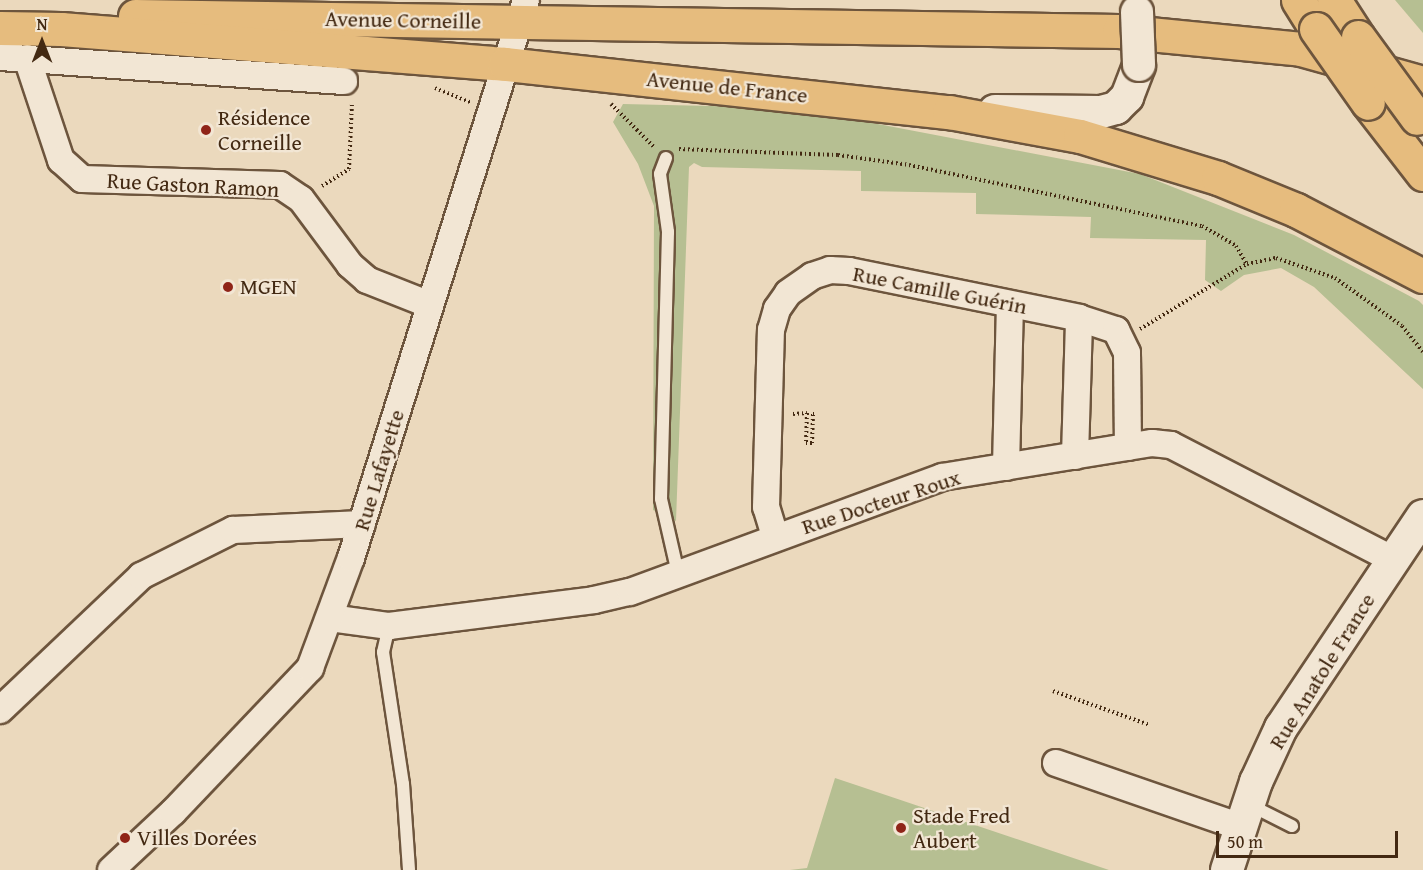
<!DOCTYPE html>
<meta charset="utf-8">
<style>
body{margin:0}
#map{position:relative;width:1423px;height:870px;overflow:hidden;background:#ebd9bd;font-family:"Gentium Book Plus",serif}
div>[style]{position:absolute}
.green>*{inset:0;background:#b6bf92}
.path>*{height:4px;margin-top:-2px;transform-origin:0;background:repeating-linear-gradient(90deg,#432912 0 1.5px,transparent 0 4.5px)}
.roads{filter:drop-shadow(2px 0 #6d553d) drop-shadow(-2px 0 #6d553d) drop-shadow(0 2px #6d553d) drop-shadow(0 -2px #6d553d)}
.service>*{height:12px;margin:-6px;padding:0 6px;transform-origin:6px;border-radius:6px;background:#f2e6d4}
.minor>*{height:26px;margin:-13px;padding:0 13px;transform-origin:13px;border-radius:13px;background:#f2e6d4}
.tertiary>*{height:32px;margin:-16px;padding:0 16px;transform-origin:16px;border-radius:16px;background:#f2e6d4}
.primary>*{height:33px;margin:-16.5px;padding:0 16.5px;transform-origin:16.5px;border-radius:16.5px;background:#e6bc7e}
.trunk>*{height:33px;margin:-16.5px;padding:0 16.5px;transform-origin:16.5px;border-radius:16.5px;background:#e6bc7e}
.bridges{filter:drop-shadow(2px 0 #6d553d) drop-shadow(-2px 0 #6d553d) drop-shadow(0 2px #6d553d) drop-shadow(0 -2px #6d553d)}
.tertiary-bridge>*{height:32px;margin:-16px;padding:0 16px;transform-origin:16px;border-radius:16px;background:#f2e6d4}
.trunk-bridge>*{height:33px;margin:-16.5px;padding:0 16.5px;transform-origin:16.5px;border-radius:16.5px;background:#e6bc7e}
.dots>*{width:16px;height:16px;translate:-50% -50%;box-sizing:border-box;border:3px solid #f2e6d4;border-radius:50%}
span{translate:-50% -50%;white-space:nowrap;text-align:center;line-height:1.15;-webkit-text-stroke:4.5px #f2e6d4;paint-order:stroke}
.street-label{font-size:22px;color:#432912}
.poi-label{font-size:22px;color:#432912}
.left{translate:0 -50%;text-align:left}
.north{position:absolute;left:12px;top:12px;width:60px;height:60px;-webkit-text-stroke:4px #f2e6d4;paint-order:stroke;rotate:0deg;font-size:16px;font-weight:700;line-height:24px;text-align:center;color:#432912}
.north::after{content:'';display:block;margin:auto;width:21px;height:27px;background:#432912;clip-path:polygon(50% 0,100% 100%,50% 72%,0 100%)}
.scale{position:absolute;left:1216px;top:831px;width:182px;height:27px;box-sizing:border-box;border:3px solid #432912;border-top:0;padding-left:8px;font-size:18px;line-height:21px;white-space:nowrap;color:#432912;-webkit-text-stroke:4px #f2e6d4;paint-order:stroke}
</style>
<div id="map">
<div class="green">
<div style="clip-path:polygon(1395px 0,1423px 0,1423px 33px)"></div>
<div style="clip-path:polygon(623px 104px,794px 108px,1140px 174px,1294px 235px,1419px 301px,1423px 305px,1423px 389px,1314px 287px,1281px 268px,1244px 275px,1221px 291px,1205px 280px,1206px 240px,1090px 238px,1091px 217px,976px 214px,976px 193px,861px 191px,861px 171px,702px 167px,694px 163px,689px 167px,676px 521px,653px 510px,654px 206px,638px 164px,613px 122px)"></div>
<div style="clip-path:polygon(835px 778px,856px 785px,1109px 870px,790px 870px,807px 868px)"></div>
</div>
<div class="path">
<div style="left:435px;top:88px;width:38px;rotate:22deg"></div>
<div style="left:611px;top:104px;width:61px;rotate:45deg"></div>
<div style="left:679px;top:149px;width:159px;rotate:2.2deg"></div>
<div style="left:838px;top:155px;width:72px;rotate:8deg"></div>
<div style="left:909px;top:165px;width:299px;rotate:11.8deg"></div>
<div style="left:1202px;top:226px;width:39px;rotate:30deg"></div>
<div style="left:1236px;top:246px;width:21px;rotate:59deg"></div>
<div style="left:1247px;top:264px;width:30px;rotate:-12deg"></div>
<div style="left:1276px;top:258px;width:62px;rotate:18.7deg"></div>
<div style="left:1335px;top:278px;width:82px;rotate:35.6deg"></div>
<div style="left:1402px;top:326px;width:33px;rotate:51deg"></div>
<div style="left:322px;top:186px;width:32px;rotate:-32deg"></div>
<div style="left:349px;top:169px;width:65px;rotate:-87.4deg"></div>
<div style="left:1140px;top:329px;width:125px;rotate:-31.3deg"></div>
<div style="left:793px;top:414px;width:14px;rotate:-4deg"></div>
<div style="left:807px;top:413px;width:30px;rotate:92deg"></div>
<div style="left:806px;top:443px;width:6px"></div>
<div style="left:812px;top:443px;width:29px;rotate:-88deg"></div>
<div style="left:813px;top:414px;width:3px"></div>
<div style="left:1053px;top:691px;width:103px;rotate:19.3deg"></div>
</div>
<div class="roads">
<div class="service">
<div style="left:666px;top:158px;width:17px;rotate:111deg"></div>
<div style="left:660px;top:174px;width:59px;rotate:82.1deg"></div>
<div style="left:668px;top:232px;width:267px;rotate:91.5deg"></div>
<div style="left:661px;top:499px;width:76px;rotate:77.1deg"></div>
<div style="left:389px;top:626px;width:27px;rotate:103deg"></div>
<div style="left:383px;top:652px;width:134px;rotate:81.4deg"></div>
<div style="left:403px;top:784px;width:86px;rotate:86deg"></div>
<div style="left:1250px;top:805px;width:47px;rotate:26.6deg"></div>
</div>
<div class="minor">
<div style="left:0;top:57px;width:345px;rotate:4deg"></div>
<div style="left:27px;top:58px;width:108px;rotate:71.6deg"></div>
<div style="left:61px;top:160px;width:28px;rotate:42deg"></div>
<div style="left:82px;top:179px;width:198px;rotate:1.7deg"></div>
<div style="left:280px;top:185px;width:25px;rotate:34deg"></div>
<div style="left:301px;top:199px;width:82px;rotate:53.4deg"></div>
<div style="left:350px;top:265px;width:23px;rotate:41deg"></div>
<div style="left:367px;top:280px;width:68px;rotate:21.6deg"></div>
<div style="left:1075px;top:456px;width:138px;rotate:-88.3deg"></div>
<div style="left:1006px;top:467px;width:162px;rotate:-88.6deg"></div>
<div style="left:775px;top:536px;width:30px;rotate:-107deg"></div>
<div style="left:766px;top:507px;width:177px;rotate:-88.4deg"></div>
<div style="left:771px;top:330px;width:22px;rotate:-74deg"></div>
<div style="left:777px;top:309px;width:19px;rotate:-55deg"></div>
<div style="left:788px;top:293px;width:29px;rotate:-35deg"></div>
<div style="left:812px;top:276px;width:19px;rotate:-18deg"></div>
<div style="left:830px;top:270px;width:19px;rotate:3deg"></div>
<div style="left:849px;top:271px;width:235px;rotate:11.5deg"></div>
<div style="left:1079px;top:318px;width:39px;rotate:18deg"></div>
<div style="left:1116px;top:330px;width:25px;rotate:64deg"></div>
<div style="left:1127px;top:353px;width:94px;rotate:89.4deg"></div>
<div style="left:330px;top:618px;width:60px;rotate:7.7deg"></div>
<div style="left:389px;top:626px;width:207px;rotate:-7.2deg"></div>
<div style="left:594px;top:600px;width:37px;rotate:-13deg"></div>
<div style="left:630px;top:592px;width:333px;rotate:-20.2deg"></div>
<div style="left:942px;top:477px;width:213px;rotate:-9.2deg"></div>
<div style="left:1152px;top:443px;width:19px;rotate:6deg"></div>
<div style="left:1171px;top:445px;width:249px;rotate:27.3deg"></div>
<div style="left:0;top:710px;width:195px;rotate:-43.5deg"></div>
<div style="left:141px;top:576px;width:103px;rotate:-26.6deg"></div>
<div style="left:233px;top:530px;width:129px;rotate:-2.7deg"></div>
<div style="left:1056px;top:763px;width:196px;rotate:19.1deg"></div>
<div style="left:111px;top:870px;width:85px;rotate:-43.1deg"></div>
<div style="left:173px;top:812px;width:199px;rotate:-46.4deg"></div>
<div style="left:310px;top:668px;width:117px;rotate:-69.6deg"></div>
<div style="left:351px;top:558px;width:585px;rotate:-72.59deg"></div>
</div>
<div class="tertiary">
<div style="left:995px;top:111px;width:106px;rotate:0.5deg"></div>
<div style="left:1101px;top:112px;width:16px;rotate:-15deg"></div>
<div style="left:1116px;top:108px;width:16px;rotate:-45deg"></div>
<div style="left:1127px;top:97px;width:34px;rotate:-69deg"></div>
<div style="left:1227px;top:870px;width:93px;rotate:-71.8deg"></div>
<div style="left:1256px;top:782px;width:60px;rotate:-65.2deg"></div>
<div style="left:1281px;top:728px;width:255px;rotate:-56.2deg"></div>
</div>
<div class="primary">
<div style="left:135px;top:16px;width:984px;rotate:0.87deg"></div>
<div style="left:1119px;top:31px;width:183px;rotate:5.6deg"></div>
<div style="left:1301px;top:49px;width:127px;rotate:15.6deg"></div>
<div style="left:0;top:28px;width:61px;rotate:0.9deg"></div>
<div style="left:61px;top:29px;width:445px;rotate:4.5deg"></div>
<div style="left:505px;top:64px;width:447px;rotate:6.2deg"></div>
<div style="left:949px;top:112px;width:133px;rotate:10.4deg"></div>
<div style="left:1080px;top:136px;width:144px;rotate:16.9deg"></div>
<div style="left:1218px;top:178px;width:84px;rotate:22.3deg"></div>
<div style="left:1296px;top:210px;width:143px;rotate:27.5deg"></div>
</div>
<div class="trunk">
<div style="left:1298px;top:0;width:34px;rotate:58deg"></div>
<div style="left:1334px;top:0;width:44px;rotate:57deg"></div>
<div style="left:1368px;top:103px;width:90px;rotate:52.2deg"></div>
</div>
</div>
<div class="bridges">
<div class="tertiary-bridge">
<div style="left:1137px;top:12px;width:53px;rotate:87.8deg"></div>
</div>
<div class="trunk-bridge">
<div style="left:1316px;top:29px;width:90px;rotate:54.9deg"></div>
<div style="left:1358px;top:37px;width:100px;rotate:53.9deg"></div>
</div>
</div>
<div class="dots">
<div style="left:206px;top:130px;background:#8f2418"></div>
<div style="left:228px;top:287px;background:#8f2418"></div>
<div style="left:901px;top:828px;background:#8f2418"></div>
<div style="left:125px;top:838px;background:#8f2418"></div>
</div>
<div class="street-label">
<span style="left:403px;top:20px;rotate:1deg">Avenue Corneille</span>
<span style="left:727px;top:87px;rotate:6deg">Avenue de France</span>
<span style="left:193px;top:185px;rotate:3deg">Rue Gaston Ramon</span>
<span style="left:940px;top:290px;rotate:11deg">Rue Camille Guérin</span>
<span style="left:379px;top:470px;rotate:-73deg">Rue Lafayette</span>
<span style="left:881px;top:502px;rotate:-18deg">Rue Docteur Roux</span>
<span style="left:1322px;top:671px;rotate:-58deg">Rue Anatole France</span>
</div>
<div class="poi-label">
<span class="left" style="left:218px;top:130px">Résidence<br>Corneille</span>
<span class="left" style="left:240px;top:287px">MGEN</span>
<span class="left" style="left:913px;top:828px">Stade Fred<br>Aubert</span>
<span class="left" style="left:137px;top:838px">Villes Dorées</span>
</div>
<div class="north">N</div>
<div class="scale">50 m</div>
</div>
